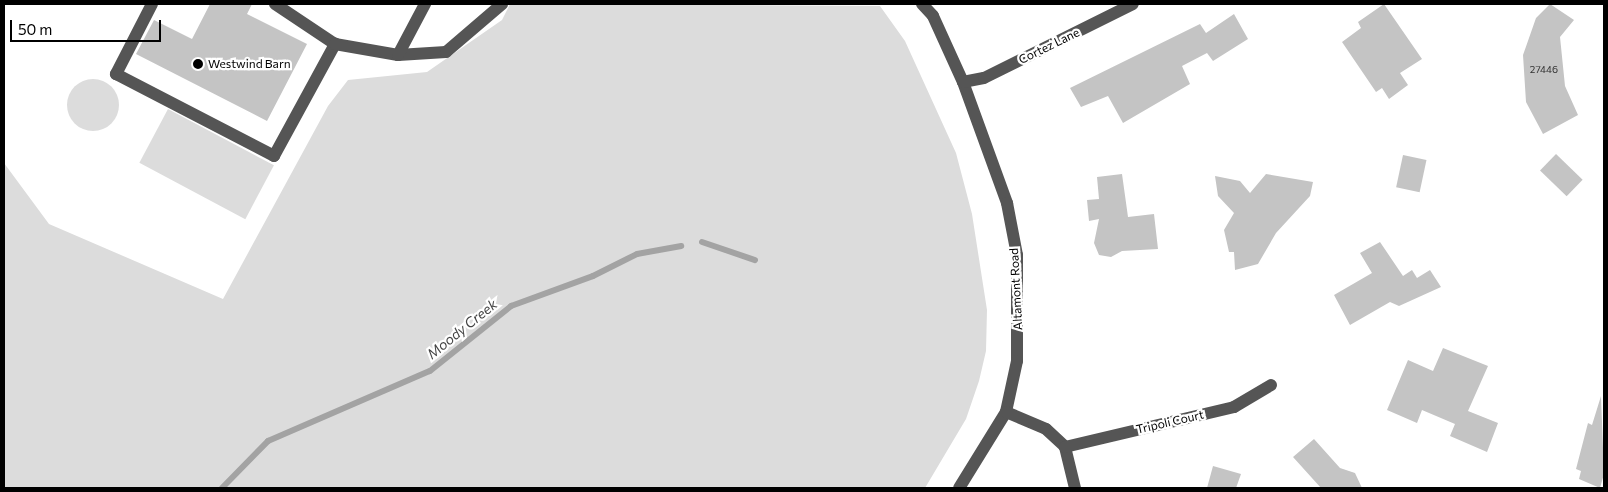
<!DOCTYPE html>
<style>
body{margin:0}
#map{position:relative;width:1608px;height:492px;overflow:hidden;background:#fff;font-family:Commissioner,sans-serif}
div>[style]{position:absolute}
.green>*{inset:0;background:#dcdcdc;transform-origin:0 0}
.round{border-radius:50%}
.stream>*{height:6px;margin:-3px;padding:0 3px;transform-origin:3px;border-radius:3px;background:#a3a3a3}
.building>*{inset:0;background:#c4c4c4;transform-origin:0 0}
.minor>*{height:12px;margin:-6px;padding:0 6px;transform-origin:6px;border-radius:6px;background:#555}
.dots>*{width:14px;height:14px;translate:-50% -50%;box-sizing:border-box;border:2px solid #fff;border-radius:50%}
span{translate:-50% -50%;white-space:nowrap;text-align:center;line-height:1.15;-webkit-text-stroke:4.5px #fff;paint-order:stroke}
.number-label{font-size:10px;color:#313131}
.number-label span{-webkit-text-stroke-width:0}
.street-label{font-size:12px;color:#000}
.poi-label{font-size:12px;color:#000}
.left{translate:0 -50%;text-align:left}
.water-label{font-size:14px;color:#444;font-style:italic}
.frame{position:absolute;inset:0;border:5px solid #000;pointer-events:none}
.scale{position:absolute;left:10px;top:20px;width:151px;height:22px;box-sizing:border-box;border:2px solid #000;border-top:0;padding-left:6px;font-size:15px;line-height:18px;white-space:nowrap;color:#000;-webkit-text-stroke:4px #fff;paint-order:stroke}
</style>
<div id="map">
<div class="green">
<div style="clip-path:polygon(510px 4px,880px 6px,905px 41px,956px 153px,972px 214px,987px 310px,986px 351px,979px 381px,966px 419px,925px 488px,4px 488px,4px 163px,49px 224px,223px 299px,328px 106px,348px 80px,427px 72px,502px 20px)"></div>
<div class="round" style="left:67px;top:79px;width:52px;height:52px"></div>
<div style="left:168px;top:109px;width:120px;height:61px;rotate:28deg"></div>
</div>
<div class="stream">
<div style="left:702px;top:242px;width:56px;rotate:18.8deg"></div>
<div style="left:222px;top:488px;width:66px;rotate:-45.6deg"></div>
<div style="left:268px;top:441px;width:176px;rotate:-23.4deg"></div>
<div style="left:430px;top:371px;width:104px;rotate:-38.7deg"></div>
<div style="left:511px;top:306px;width:87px;rotate:-20.1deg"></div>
<div style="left:593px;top:276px;width:49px;rotate:-26.6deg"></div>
<div style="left:637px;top:254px;width:45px;rotate:-10.3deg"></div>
</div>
<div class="building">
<div style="clip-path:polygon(210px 4px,252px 4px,247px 14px,307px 44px,267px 121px,136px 54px,154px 20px,192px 39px)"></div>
<div style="clip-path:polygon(1384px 4px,1422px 59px,1400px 73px,1408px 85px,1389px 99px,1382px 88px,1376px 92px,1342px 42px,1361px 28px,1358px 22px)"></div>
<div style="clip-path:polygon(1550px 4px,1574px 20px,1560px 37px,1565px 86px,1578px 115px,1543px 134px,1526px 102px,1523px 55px,1536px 18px)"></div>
<div style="clip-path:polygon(1234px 14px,1248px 39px,1213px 61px,1207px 53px,1182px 66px,1190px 84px,1123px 123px,1108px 96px,1081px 107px,1070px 88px,1200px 24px,1206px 33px)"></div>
<div style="left:1556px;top:154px;width:37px;height:23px;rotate:44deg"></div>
<div style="left:1403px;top:155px;width:24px;height:33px;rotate:12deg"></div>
<div style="clip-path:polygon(1122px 174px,1128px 217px,1154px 214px,1158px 249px,1122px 251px,1111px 257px,1099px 255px,1094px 243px,1099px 219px,1089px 221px,1087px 200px,1099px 199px,1097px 177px)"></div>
<div style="clip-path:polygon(1266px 174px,1313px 182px,1310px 196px,1276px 233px,1258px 264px,1235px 270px,1234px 252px,1229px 252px,1224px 230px,1234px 213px,1218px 196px,1215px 176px,1240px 181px,1250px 193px)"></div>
<div style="clip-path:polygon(1380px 242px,1403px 276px,1412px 270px,1417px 278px,1430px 270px,1441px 287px,1399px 306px,1390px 302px,1350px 325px,1334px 295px,1372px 273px,1360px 253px)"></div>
<div style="clip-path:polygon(1443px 348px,1488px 366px,1468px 411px,1498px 423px,1487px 452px,1450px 436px,1455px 424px,1422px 410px,1417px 423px,1387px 410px,1408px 360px,1433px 371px)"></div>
<div style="clip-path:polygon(1601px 396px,1604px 474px,1600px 488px,1579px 479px,1581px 471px,1576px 469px,1588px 423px,1592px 425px)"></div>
<div style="clip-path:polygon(1314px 439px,1340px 468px,1355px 473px,1362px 488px,1321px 488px,1293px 457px)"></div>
<div style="clip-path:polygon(1213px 466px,1241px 474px,1236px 488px,1207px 488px)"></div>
</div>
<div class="minor">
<div style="left:152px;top:4px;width:79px;rotate:117.2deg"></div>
<div style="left:116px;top:74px;width:178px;rotate:27.4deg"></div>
<div style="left:274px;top:156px;width:128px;rotate:-61.4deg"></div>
<div style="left:275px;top:4px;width:72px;rotate:33.7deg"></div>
<div style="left:335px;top:44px;width:64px;rotate:9.9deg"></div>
<div style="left:398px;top:55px;width:48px;rotate:-3.6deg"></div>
<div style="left:446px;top:52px;width:74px;rotate:-40.6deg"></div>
<div style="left:922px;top:4px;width:16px;rotate:47deg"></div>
<div style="left:933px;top:16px;width:72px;rotate:65.6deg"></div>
<div style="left:963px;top:82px;width:129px;rotate:70deg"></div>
<div style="left:1007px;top:203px;width:53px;rotate:79.1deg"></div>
<div style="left:1017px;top:255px;width:106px;rotate:90deg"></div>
<div style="left:1017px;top:361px;width:52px;rotate:102.2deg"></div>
<div style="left:1006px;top:412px;width:89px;rotate:121.7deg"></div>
<div style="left:398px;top:55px;width:58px;rotate:-62.1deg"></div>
<div style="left:963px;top:82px;width:21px;rotate:-11deg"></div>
<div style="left:984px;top:78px;width:166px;rotate:-26.4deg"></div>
<div style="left:1006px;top:412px;width:43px;rotate:23deg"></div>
<div style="left:1046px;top:429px;width:26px;rotate:43deg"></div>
<div style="left:1065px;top:447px;width:42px;rotate:76.3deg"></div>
<div style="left:1065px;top:447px;width:174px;rotate:-13.3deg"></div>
<div style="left:1234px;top:407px;width:43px;rotate:-30.7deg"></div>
</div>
<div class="dots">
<div style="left:198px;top:64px;background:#000"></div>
</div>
<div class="number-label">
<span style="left:1544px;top:70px">27446</span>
</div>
<div class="street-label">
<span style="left:1049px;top:46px;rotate:-26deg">Cortez Lane</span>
<span style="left:1016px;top:289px;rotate:-93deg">Altamont Road</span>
<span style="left:1170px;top:422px;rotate:-13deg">Tripoli Court</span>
</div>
<div class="poi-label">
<span class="left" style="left:208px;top:64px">Westwind Barn</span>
</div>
<div class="water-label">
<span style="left:462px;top:329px;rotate:-39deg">Moody Creek</span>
</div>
<div class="frame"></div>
<div class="scale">50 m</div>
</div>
